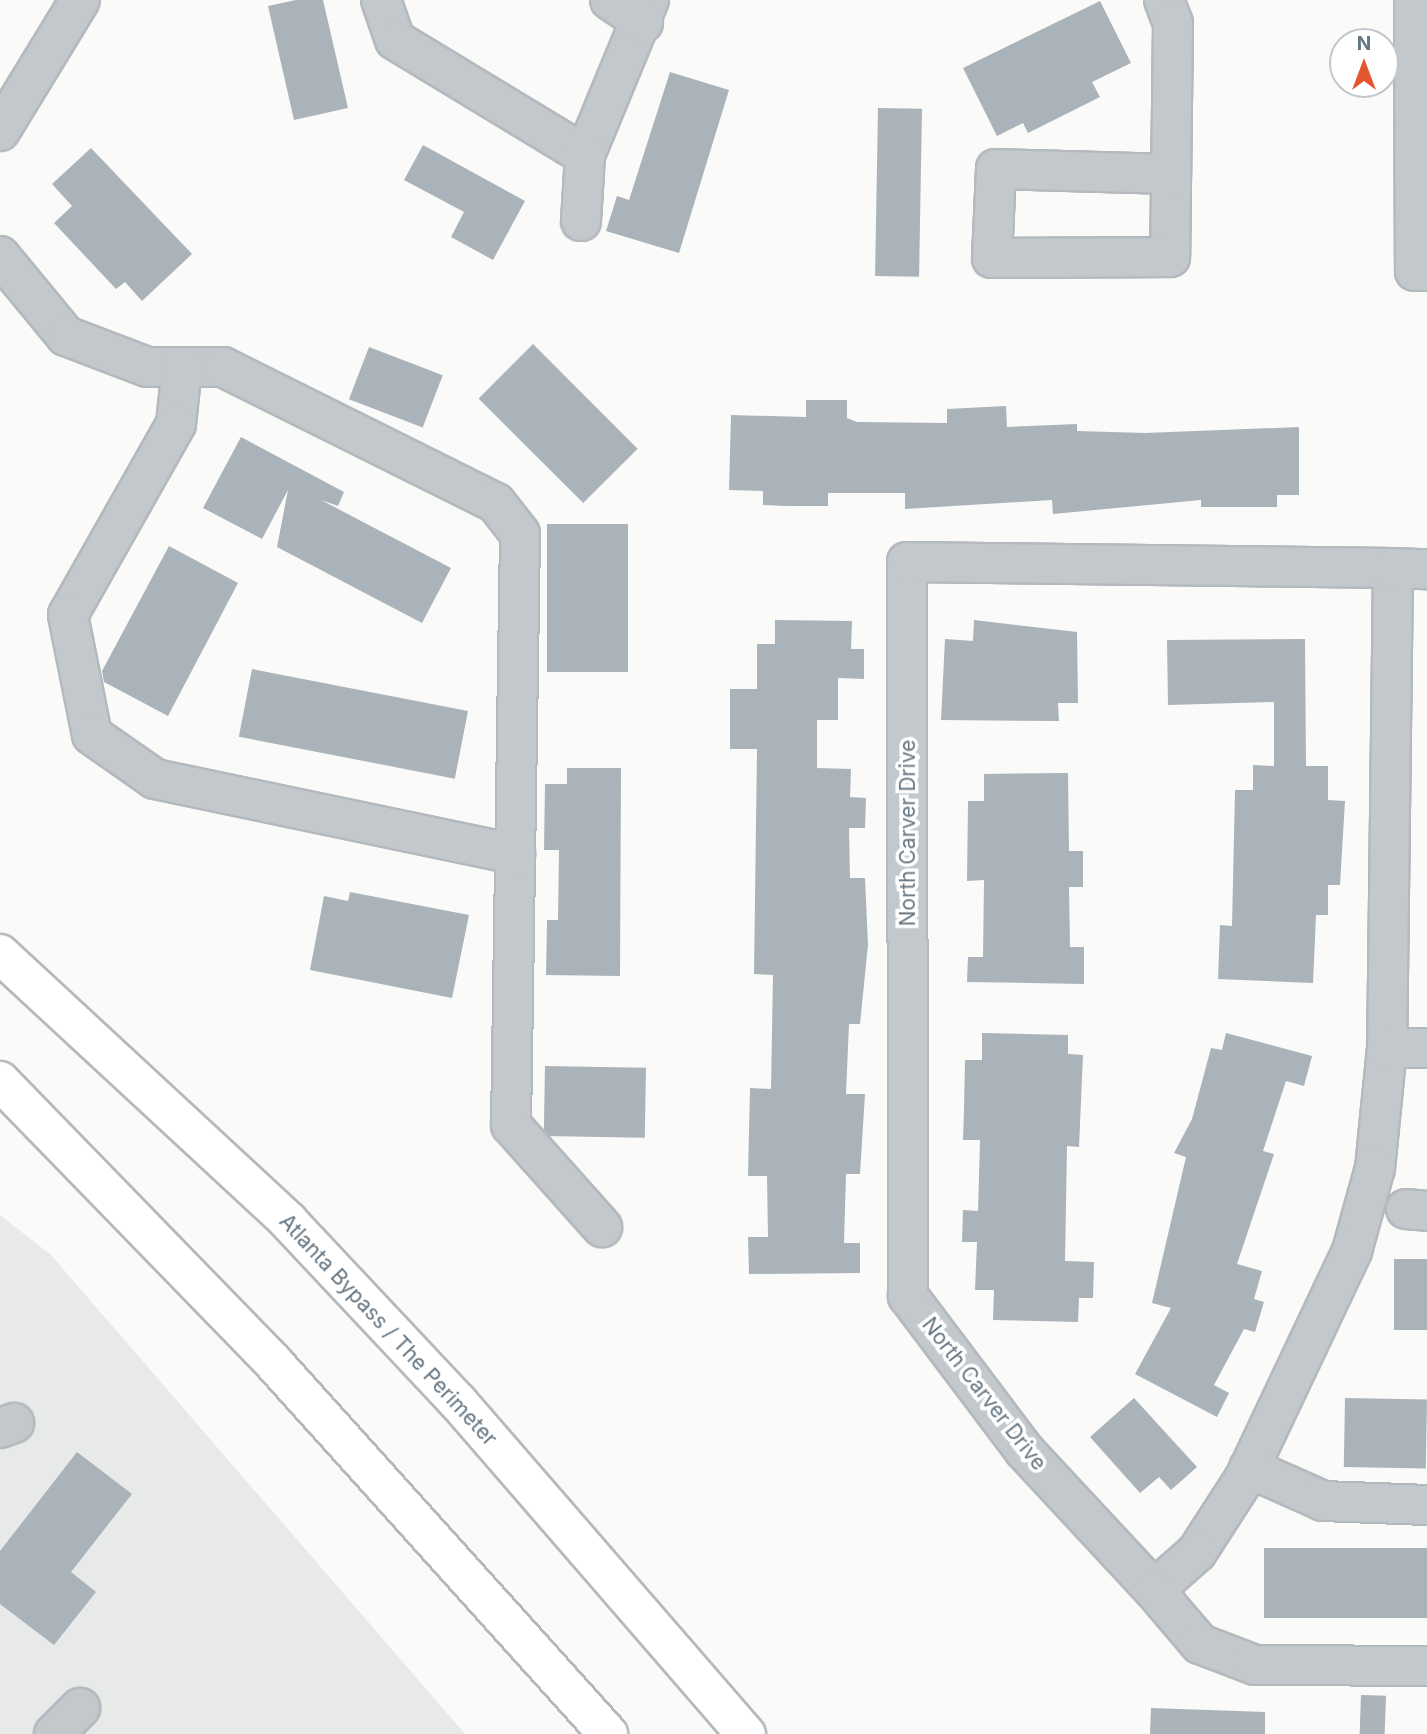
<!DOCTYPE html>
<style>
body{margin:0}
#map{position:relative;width:1427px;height:1734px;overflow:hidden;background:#fafaf8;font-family:Inter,sans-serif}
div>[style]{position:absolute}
.built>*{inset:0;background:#e8e9e9}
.building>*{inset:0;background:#aab3b9;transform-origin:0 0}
.roads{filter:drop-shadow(2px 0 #b4b9bd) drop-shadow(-2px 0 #b4b9bd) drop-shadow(0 2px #b4b9bd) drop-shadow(0 -2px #b4b9bd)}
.minor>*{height:38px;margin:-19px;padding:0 19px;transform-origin:19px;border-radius:19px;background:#c3c8cc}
.highway>*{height:38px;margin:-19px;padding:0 19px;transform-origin:19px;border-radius:19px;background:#fff}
span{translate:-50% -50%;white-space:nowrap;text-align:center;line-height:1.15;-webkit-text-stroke:7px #fff;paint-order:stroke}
.street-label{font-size:21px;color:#657683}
.north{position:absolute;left:1329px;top:28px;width:70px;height:70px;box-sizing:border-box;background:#fff;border:2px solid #c1c8cd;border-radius:50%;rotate:0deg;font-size:19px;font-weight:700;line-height:28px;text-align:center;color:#657683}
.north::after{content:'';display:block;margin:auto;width:24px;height:32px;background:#e4572e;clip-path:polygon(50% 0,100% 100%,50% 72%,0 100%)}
</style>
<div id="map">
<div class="built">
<div style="clip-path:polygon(0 1215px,51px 1255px,465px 1734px,0 1734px)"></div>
</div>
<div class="building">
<div style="clip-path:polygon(296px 0,323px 0,348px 108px,294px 120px,268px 6px)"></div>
<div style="clip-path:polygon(1100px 1px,1131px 63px,1092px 82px,1100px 97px,1028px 133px,1023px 123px,997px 136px,963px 68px)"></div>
<div style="clip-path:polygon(670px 72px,729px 90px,679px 253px,606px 231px,617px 196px,629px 200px)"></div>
<div style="left:878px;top:108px;width:44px;height:168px;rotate:1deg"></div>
<div style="clip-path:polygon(423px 145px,525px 201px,493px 260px,451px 237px,464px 212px,404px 180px)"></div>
<div style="clip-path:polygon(91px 148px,192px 254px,142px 301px,125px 282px,116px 289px,54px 223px,72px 206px,52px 184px)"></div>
<div style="left:533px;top:344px;width:148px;height:77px;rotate:45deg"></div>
<div style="left:369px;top:347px;width:79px;height:56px;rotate:21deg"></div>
<div style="clip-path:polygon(806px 400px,847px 400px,847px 418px,857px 422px,947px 423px,947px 409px,1006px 406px,1007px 427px,1077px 424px,1077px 431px,1145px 433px,1299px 427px,1299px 495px,1277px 495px,1277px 507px,1201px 507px,1201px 500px,1053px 514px,1052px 500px,905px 509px,905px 493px,828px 493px,828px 506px,787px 506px,763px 505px,763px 491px,729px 490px,731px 415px,806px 417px)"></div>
<div style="clip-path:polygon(241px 437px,344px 492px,338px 506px,321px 500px,451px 568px,422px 623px,277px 547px,288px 490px,262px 539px,203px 508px)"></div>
<div style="left:547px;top:524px;width:81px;height:148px"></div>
<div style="clip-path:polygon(169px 546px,238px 583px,168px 716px,104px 682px,102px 671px)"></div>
<div style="clip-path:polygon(775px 620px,852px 621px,851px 649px,864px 649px,864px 679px,838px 678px,838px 720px,817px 720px,817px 768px,851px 769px,850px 797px,866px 798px,865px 828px,849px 828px,850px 878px,865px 878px,868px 945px,860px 1024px,849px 1024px,846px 1094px,865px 1094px,860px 1174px,846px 1174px,844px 1243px,860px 1243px,860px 1273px,749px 1274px,748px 1237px,768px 1237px,767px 1176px,748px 1176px,750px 1088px,771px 1089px,773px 975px,754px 974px,757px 749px,730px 749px,730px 689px,757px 689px,757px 644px,775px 644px)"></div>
<div style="clip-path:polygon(974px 620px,1077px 632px,1078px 703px,1058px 703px,1059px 721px,941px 720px,945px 639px,973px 641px)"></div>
<div style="clip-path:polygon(1305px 639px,1306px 766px,1328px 766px,1328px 800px,1345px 801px,1340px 885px,1328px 885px,1328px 915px,1316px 915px,1313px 983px,1218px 979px,1220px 925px,1232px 926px,1235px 790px,1253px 790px,1253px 765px,1274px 766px,1274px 702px,1168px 705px,1167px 640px)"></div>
<div style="left:252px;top:669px;width:220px;height:69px;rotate:11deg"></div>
<div style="clip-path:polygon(567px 768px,621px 768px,620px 976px,546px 975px,547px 920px,558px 920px,559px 850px,544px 850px,545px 784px,567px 784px)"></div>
<div style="clip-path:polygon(1068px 773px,1069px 851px,1083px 851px,1083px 887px,1069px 887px,1070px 947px,1084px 947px,1084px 984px,967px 982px,968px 957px,983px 957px,984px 880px,967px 881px,968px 801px,984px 801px,984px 774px)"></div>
<div style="clip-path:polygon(350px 892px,469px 915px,452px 998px,310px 970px,324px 896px,348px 901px)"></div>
<div style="clip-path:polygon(982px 1033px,1068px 1035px,1068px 1054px,1083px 1055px,1079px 1147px,1067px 1146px,1065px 1261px,1094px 1262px,1093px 1298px,1079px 1298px,1078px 1322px,993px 1320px,994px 1290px,975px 1290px,977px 1242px,962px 1242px,963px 1210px,978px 1211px,980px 1140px,963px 1140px,964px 1109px,965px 1060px,982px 1060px)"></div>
<div style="clip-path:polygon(1226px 1033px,1312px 1056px,1304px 1086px,1286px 1081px,1263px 1151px,1274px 1154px,1237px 1264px,1262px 1271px,1254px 1299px,1264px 1302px,1255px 1332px,1244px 1329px,1214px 1385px,1229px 1393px,1217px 1417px,1135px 1374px,1171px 1308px,1152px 1303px,1186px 1157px,1174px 1153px,1192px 1119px,1211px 1048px,1222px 1050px)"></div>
<div style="left:545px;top:1066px;width:101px;height:70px;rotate:1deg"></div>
<div style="left:1394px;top:1259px;width:33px;height:71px"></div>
<div style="clip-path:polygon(1134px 1398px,1197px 1467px,1171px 1490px,1159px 1477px,1140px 1493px,1090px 1437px)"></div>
<div style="left:1345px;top:1398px;width:82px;height:69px;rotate:1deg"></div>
<div style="clip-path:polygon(77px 1452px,132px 1494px,71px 1572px,96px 1592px,54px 1645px,0 1604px,0 1551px)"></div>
<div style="left:1427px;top:1548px;width:70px;height:163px;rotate:90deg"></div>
<div style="left:1361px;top:1695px;width:25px;height:39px;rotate:2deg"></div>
<div style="clip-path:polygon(1151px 1708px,1265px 1712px,1265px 1734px,1150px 1734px)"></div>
</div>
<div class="roads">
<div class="minor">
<div style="left:381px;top:0;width:42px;rotate:70.7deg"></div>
<div style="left:395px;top:40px;width:222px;rotate:31.2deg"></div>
<div style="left:585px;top:155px;width:168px;rotate:-67.6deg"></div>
<div style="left:610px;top:0;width:40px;rotate:34deg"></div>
<div style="left:1164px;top:0;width:25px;rotate:69deg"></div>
<div style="left:1173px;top:23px;width:234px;rotate:90.7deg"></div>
<div style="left:1170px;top:257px;width:178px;rotate:179.7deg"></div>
<div style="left:992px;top:258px;width:89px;rotate:-87.4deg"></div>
<div style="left:996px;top:169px;width:174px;rotate:1.6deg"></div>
<div style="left:1414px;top:0;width:271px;rotate:89.8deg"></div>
<div style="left:1415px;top:271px;width:12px"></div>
<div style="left:0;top:131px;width:153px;rotate:-58.6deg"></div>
<div style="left:581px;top:221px;width:66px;rotate:-86.5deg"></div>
<div style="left:0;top:256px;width:104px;rotate:50.5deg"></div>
<div style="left:66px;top:336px;width:87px;rotate:20.9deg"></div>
<div style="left:147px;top:367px;width:76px"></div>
<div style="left:223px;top:367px;width:305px;rotate:26.5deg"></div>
<div style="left:496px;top:503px;width:39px;rotate:52deg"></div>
<div style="left:520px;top:534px;width:591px;rotate:90.87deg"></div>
<div style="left:511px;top:1125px;width:137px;rotate:48.3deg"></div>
<div style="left:182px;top:367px;width:57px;rotate:96deg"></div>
<div style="left:176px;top:424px;width:219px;rotate:119.5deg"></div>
<div style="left:68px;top:615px;width:122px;rotate:78.7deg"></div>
<div style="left:92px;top:735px;width:77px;rotate:34.9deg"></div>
<div style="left:155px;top:779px;width:368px;rotate:11.8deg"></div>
<div style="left:1393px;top:568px;width:480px;rotate:90.7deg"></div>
<div style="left:1387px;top:1048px;width:121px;rotate:95.7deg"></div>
<div style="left:1375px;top:1168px;width:86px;rotate:105.5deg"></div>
<div style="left:1352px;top:1251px;width:252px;rotate:115.3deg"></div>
<div style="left:1244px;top:1479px;width:87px;rotate:122.8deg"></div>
<div style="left:1197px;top:1552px;width:57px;rotate:138.5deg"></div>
<div style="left:1154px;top:1590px;width:191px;rotate:-132.9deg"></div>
<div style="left:1024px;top:1450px;width:193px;rotate:-127deg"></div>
<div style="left:908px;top:1296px;width:734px;rotate:-90.08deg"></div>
<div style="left:907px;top:562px;width:486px;rotate:0.7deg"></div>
<div style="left:1393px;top:568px;width:34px;rotate:2deg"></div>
<div style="left:1387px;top:1048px;width:40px"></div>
<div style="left:1406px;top:1209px;width:21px;rotate:5deg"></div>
<div style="left:0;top:1428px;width:15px;rotate:-20deg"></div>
<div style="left:1249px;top:1468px;width:81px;rotate:24deg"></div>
<div style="left:1323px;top:1501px;width:104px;rotate:2.2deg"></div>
<div style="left:1154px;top:1590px;width:71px;rotate:49.6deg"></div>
<div style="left:1200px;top:1644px;width:59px;rotate:20.9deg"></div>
<div style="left:1255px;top:1665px;width:172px;rotate:0.3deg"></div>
<div style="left:54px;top:1734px;width:37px;rotate:-45deg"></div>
</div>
<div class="highway">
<div style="left:0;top:954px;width:393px;rotate:42.8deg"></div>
<div style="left:288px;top:1221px;width:248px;rotate:46.8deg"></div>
<div style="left:458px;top:1402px;width:440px;rotate:49.1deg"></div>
<div style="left:0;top:1081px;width:392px;rotate:45.8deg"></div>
<div style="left:273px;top:1362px;width:501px;rotate:48deg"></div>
</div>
</div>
<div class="street-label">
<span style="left:908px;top:833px;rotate:-90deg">North Carver Drive</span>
<span style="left:388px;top:1330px;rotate:47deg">Atlanta Bypass / The Perimeter</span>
<span style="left:984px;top:1394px;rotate:52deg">North Carver Drive</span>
</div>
<div class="north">N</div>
</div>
